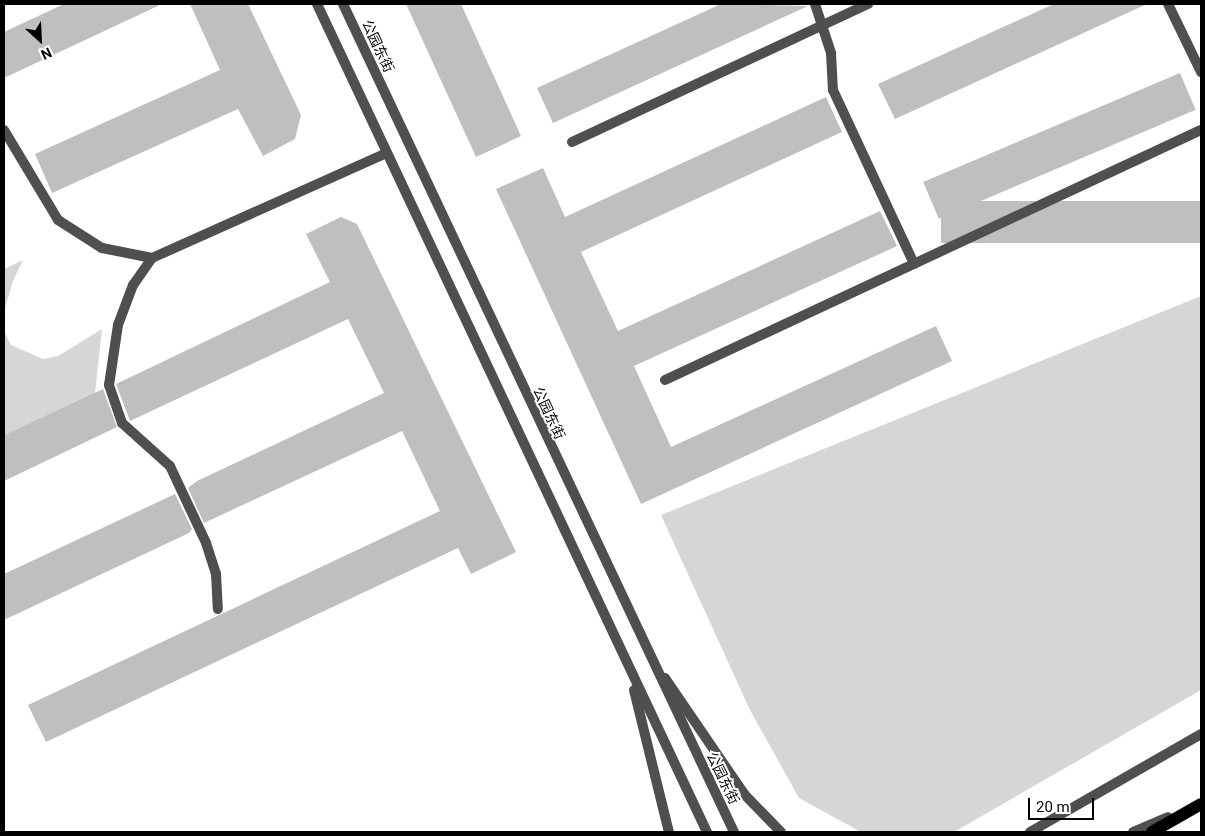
<!DOCTYPE html>
<meta charset="utf-8">
<style>
body{margin:0}
#map{position:relative;width:1205px;height:836px;overflow:hidden;background:#fff;font-family:Roboto,"Noto Sans SC",sans-serif}
div>[style]{position:absolute}
.green>*{inset:0;background:#d6d6d6}
.building>*{inset:0;background:#bfbfbf;transform-origin:0 0}
.service>*{height:10px;margin:-5px;padding:0 5px;transform-origin:5px;border-radius:5px;background:#4f4f4f}
.minor>*{height:10px;margin:-5px;padding:0 5px;transform-origin:5px;border-radius:5px;background:#4f4f4f}
.tertiary>*{height:10px;margin:-5px;padding:0 5px;transform-origin:5px;border-radius:5px;background:#4f4f4f}
.primary>*{height:12px;margin:-6px;padding:0 6px;transform-origin:6px;border-radius:6px;background:#000}
span{translate:-50% -50%;white-space:nowrap;text-align:center;line-height:1.15;-webkit-text-stroke:4px #fff;paint-order:stroke}
.street-label{font-size:14px;color:#000}
.frame{position:absolute;inset:0;border:5px solid #000;pointer-events:none}
.north{position:absolute;left:15px;top:15px;width:50px;height:50px;-webkit-text-stroke:4px #fff;paint-order:stroke;rotate:155deg;font-size:14px;font-weight:700;line-height:20px;text-align:center;color:#000}
.north::after{content:'';display:block;margin:auto;width:18px;height:22px;background:#000;clip-path:polygon(50% 0,100% 100%,50% 72%,0 100%)}
.scale{position:absolute;left:1028px;top:798px;width:66px;height:22px;box-sizing:border-box;border:2px solid #000;border-top:0;padding-left:6px;font-size:15px;line-height:18px;white-space:nowrap;color:#000;-webkit-text-stroke:4px #fff;paint-order:stroke}
</style>
<div id="map">
<div class="green">
<div style="clip-path:polygon(23px 260px,13px 281px,4px 312px,4px 269px)"></div>
<div style="clip-path:polygon(1201px 296px,1201px 690px,954px 832px,861px 832px,799px 798px,750px 710px,661px 515px)"></div>
<div style="clip-path:polygon(102px 329px,95px 393px,4px 435px,4px 331px,11px 345px,43px 359px,58px 356px)"></div>
</div>
<div class="building">
<div style="clip-path:polygon(64px 4px,162px 4px,4px 78px,4px 32px)"></div>
<div style="clip-path:polygon(190px 4px,248px 4px,301px 115px,295px 139px,263px 156px,238px 109px,52px 193px,35px 154px,220px 70px)"></div>
<div style="clip-path:polygon(406px 4px,461px 4px,521px 136px,476px 157px)"></div>
<div style="clip-path:polygon(721px 4px,808px 6px,553px 123px,537px 88px)"></div>
<div style="clip-path:polygon(1054px 4px,1147px 4px,895px 119px,878px 84px)"></div>
<div style="left:1180px;top:73px;width:40px;height:279px;rotate:67deg"></div>
<div style="clip-path:polygon(826px 97px,842px 132px,581px 252px,618px 331px,880px 211px,897px 246px,634px 366px,671px 447px,936px 326px,952px 361px,641px 504px,496px 189px,543px 168px,565px 217px)"></div>
<div style="left:1201px;top:201px;width:42px;height:260px;rotate:90deg"></div>
<div style="clip-path:polygon(341px 217px,357px 224px,516px 552px,471px 574px,458px 548px,46px 742px,28px 705px,440px 511px,402px 431px,204px 523px,188px 488px,197px 481px,384px 393px,348px 319px,130px 421px,116px 384px,330px 282px,306px 234px)"></div>
<div style="clip-path:polygon(103px 389px,117px 427px,4px 481px,4px 435px)"></div>
<div style="clip-path:polygon(175px 494px,192px 529px,189px 533px,4px 620px,4px 574px)"></div>
</div>
<div class="service">
<div style="left:815px;top:4px;width:52px;rotate:71.9deg"></div>
<div style="left:831px;top:53px;width:37px;rotate:87deg"></div>
<div style="left:833px;top:90px;width:192px;rotate:65deg"></div>
<div style="left:1168px;top:4px;width:76px;rotate:64.1deg"></div>
<div style="left:4px;top:130px;width:105px;rotate:59deg"></div>
<div style="left:58px;top:220px;width:52px;rotate:32.5deg"></div>
<div style="left:102px;top:248px;width:51px;rotate:11.3deg"></div>
<div style="left:152px;top:258px;width:257px;rotate:-24.1deg"></div>
<div style="left:572px;top:142px;width:327px;rotate:-25deg"></div>
<div style="left:152px;top:258px;width:33px;rotate:125deg"></div>
<div style="left:133px;top:285px;width:43px;rotate:110.6deg"></div>
<div style="left:118px;top:325px;width:61px;rotate:98.5deg"></div>
<div style="left:109px;top:385px;width:40px;rotate:71.1deg"></div>
<div style="left:122px;top:423px;width:64px;rotate:41.9deg"></div>
<div style="left:170px;top:466px;width:85px;rotate:64.9deg"></div>
<div style="left:206px;top:543px;width:33px;rotate:72deg"></div>
<div style="left:216px;top:574px;width:35px;rotate:87deg"></div>
<div style="left:665px;top:380px;width:591px;rotate:-25.01deg"></div>
</div>
<div class="minor">
<div style="left:1030px;top:832px;width:197px;rotate:-29.8deg"></div>
</div>
<div class="tertiary">
<div style="left:317px;top:4px;width:915px;rotate:64.78deg"></div>
<div style="left:343px;top:4px;width:916px;rotate:64.72deg"></div>
<div style="left:665px;top:678px;width:140px;rotate:55.7deg"></div>
<div style="left:744px;top:794px;width:53px;rotate:45.8deg"></div>
<div style="left:634px;top:690px;width:146px;rotate:76.2deg"></div>
<div style="left:1133px;top:832px;width:38px;rotate:-23deg"></div>
</div>
<div class="primary">
<div style="left:1152px;top:832px;width:56px;rotate:-29.7deg"></div>
</div>
<div class="street-label">
<span style="left:378px;top:46px;rotate:65deg">公园东街</span>
<span style="left:549px;top:413px;rotate:65deg">公园东街</span>
<span style="left:723px;top:778px;rotate:64deg">公园东街</span>
</div>
<div class="frame"></div>
<div class="north">N</div>
<div class="scale">20 m</div>
</div>
